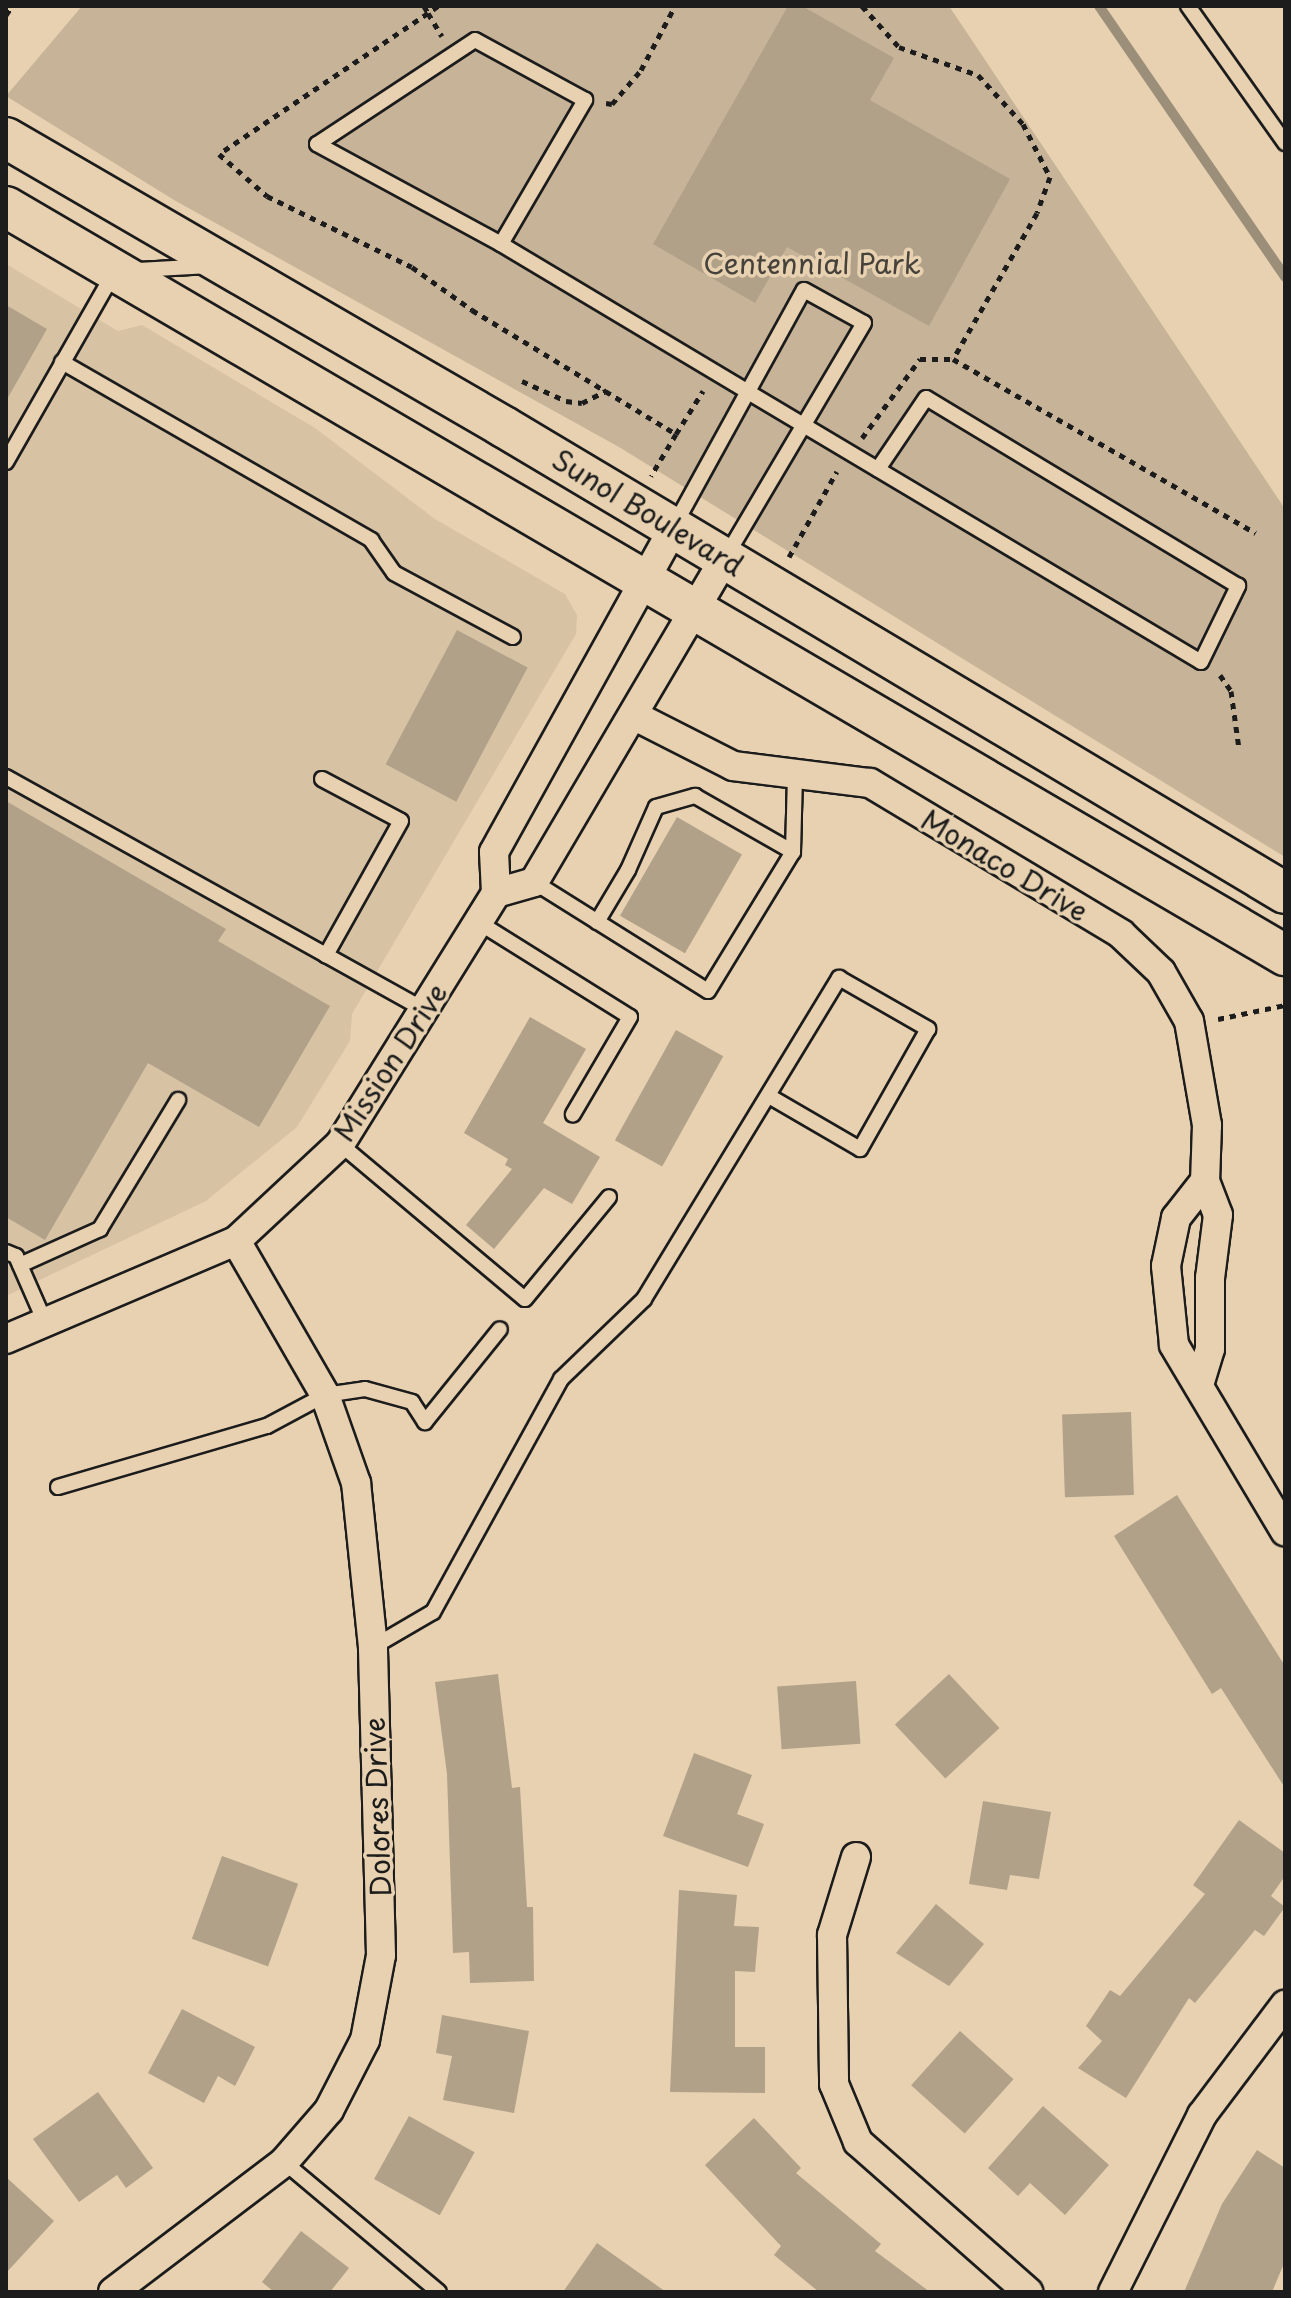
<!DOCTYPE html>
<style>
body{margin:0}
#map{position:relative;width:1291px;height:2298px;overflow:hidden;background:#e7d1b0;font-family:"Playpen Sans",sans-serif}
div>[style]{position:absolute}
.built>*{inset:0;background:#d7c3a4}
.green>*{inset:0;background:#c6b398}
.stream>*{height:10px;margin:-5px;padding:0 5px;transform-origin:5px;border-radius:5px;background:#9c8f7a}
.building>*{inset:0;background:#b1a189;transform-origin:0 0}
.path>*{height:5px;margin-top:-2.5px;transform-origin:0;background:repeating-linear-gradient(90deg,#1c1c1c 0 6px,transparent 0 12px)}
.roads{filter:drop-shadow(2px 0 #1c1c1c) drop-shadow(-2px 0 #1c1c1c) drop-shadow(0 2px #1c1c1c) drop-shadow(0 -2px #1c1c1c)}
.lane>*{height:14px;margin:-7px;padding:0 7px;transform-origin:7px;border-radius:7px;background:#e7d1b0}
.street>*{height:28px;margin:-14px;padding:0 14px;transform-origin:14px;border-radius:14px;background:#e7d1b0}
.secondary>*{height:40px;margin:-20px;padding:0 20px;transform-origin:20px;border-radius:20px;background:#e7d1b0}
span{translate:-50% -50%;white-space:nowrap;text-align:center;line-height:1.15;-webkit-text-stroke:7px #e7d1b0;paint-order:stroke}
.park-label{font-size:28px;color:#46423b}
.street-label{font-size:28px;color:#1c1c1c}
.frame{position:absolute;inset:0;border:8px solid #1c1c1c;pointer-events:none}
</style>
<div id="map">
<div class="built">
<div style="clip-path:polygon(6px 264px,118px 331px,142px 325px,315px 428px,435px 519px,565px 594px,577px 615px,576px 634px,352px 1014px,350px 1041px,297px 1127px,206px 1201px,6px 1296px)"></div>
</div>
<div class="green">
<div style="clip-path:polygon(82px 6px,949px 6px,1285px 509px,1285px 857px,619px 447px,174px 200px,6px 96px)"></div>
</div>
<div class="stream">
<div style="left:1099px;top:6px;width:329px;rotate:55.5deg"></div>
</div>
<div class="building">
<div style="clip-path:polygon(788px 6px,802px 6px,894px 58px,870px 100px,1010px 179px,929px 326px,787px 247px,755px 303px,653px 244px)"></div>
<div style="clip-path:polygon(6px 305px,47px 329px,6px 401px)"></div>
<div style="left:457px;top:630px;width:80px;height:152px;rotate:28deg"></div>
<div style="clip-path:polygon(6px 801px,226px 929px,218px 941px,330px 1006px,259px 1127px,148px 1063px,45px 1240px,6px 1217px)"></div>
<div style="left:677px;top:817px;width:75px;height:114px;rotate:30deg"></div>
<div style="clip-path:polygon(530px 1017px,586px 1049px,543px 1123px,600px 1157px,572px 1204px,544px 1188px,494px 1249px,466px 1225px,512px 1169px,505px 1165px,508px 1159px,464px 1133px)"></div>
<div style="left:676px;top:1030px;width:54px;height:126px;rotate:29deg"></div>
<div style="left:1131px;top:1412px;width:83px;height:69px;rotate:88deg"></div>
<div style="clip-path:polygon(1177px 1495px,1285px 1666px,1285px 1788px,1221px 1688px,1212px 1694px,1114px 1536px)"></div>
<div style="clip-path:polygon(498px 1674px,512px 1788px,520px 1787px,527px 1907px,533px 1907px,534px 1981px,470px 1983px,469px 1952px,453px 1953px,447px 1774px,435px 1682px)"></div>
<div style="left:949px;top:1674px;width:74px;height:74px;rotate:47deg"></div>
<div style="left:856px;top:1681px;width:63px;height:79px;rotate:86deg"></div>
<div style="clip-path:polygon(694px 1753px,752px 1775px,737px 1814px,764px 1824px,748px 1867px,663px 1836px)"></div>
<div style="clip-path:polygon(983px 1801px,1051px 1812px,1039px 1879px,1010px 1875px,1007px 1890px,969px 1884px)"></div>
<div style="clip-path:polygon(1239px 1820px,1285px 1853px,1285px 1876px,1271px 1896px,1285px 1907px,1264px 1936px,1255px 1930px,1195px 2003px,1189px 1998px,1126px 2098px,1078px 2068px,1102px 2041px,1086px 2026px,1110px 1990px,1120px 1996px,1205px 1894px,1193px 1885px)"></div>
<div style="left:222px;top:1856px;width:81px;height:88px;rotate:20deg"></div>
<div style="clip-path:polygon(679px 1890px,737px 1895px,734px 1926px,759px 1927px,755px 1972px,735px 1971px,735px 2047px,765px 2047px,765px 2093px,670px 2092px)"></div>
<div style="clip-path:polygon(936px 1904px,984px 1944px,949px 1986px,896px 1953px)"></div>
<div style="clip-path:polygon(182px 2009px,255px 2047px,235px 2086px,218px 2076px,204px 2103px,148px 2073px)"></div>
<div style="clip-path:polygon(442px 2015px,529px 2031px,514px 2113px,443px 2100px,452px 2056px,436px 2053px)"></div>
<div style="left:960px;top:2031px;width:72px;height:73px;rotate:42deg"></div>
<div style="clip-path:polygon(98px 2092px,153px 2168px,126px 2188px,117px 2175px,79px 2202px,33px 2139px)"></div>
<div style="clip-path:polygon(1043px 2106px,1109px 2165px,1065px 2215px,1030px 2183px,1018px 2196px,988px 2168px)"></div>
<div style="left:409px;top:2116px;width:75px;height:72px;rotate:29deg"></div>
<div style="clip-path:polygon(754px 2118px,801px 2168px,796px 2173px,881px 2244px,875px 2251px,930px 2292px,819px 2292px,774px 2255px,781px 2246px,705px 2165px)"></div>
<div style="clip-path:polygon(1257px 2150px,1285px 2168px,1285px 2261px,1272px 2292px,1184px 2292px,1222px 2204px)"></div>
<div style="clip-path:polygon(6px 2177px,54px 2221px,6px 2273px)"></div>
<div style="clip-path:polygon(301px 2231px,349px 2268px,330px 2292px,274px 2292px,262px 2282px)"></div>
<div style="clip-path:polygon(597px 2243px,666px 2292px,563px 2292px)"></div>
</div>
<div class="path">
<div style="left:424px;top:6px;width:8px;rotate:60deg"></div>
<div style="left:428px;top:13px;width:252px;rotate:146deg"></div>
<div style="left:219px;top:154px;width:64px;rotate:41.2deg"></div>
<div style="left:267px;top:196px;width:161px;rotate:26.1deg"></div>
<div style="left:412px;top:267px;width:74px;rotate:35.6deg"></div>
<div style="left:472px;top:310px;width:239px;rotate:31.3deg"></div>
<div style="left:676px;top:434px;width:49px;rotate:120.8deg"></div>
<div style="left:438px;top:6px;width:12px;rotate:145deg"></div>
<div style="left:428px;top:13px;width:27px;rotate:59deg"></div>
<div style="left:862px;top:6px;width:55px;rotate:47.9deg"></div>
<div style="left:899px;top:47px;width:84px;rotate:19.5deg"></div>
<div style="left:978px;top:75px;width:67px;rotate:47.4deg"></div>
<div style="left:1023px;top:124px;width:59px;rotate:63deg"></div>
<div style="left:1050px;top:177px;width:38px;rotate:110deg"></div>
<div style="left:1037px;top:213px;width:168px;rotate:119.9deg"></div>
<div style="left:6px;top:15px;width:11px;rotate:-56deg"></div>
<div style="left:606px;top:103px;width:6px;rotate:9deg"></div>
<div style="left:612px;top:104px;width:45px;rotate:-49.5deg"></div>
<div style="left:641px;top:70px;width:72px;rotate:-62deg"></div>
<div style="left:522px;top:381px;width:48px;rotate:24.4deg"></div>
<div style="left:566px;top:401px;width:16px;rotate:7deg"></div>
<div style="left:582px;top:403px;width:28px;rotate:-27deg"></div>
<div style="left:676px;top:434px;width:51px;rotate:-57.9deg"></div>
<div style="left:862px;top:438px;width:98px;rotate:-53.7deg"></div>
<div style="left:920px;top:359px;width:33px"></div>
<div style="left:953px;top:359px;width:349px;rotate:29.9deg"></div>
<div style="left:789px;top:557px;width:98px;rotate:-60.8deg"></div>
<div style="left:1220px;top:675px;width:19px;rotate:55deg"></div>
<div style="left:1231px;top:691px;width:59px;rotate:82.1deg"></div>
<div style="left:1218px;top:1019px;width:68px;rotate:-11.8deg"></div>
</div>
<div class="roads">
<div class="lane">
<div style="left:1188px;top:6px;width:168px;rotate:54.7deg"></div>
<div style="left:501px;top:244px;width:167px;rotate:-59.7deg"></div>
<div style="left:585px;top:100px;width:125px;rotate:-151.4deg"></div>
<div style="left:475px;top:40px;width:189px;rotate:146.6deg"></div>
<div style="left:317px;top:144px;width:209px;rotate:28.5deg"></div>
<div style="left:501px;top:244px;width:288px;rotate:30.9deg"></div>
<div style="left:748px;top:392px;width:527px;rotate:30.8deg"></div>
<div style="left:1201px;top:662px;width:85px;rotate:-64deg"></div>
<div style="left:1238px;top:586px;width:364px;rotate:-148.9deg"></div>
<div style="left:926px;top:398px;width:86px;rotate:124.1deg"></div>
<div style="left:136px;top:270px;width:71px;rotate:-3.2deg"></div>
<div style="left:62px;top:362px;width:357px;rotate:29.9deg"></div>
<div style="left:371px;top:540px;width:40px;rotate:55.1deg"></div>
<div style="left:394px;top:573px;width:135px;rotate:28.3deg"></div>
<div style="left:6px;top:462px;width:220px;rotate:-60.3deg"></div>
<div style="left:674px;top:526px;width:269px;rotate:-61.2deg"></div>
<div style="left:804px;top:290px;width:68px;rotate:28.8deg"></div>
<div style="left:864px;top:323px;width:273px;rotate:120.6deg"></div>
<div style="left:6px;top:777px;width:479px;rotate:29.1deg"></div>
<div style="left:322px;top:779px;width:89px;rotate:28deg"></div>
<div style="left:401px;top:821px;width:154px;rotate:119.2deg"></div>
<div style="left:534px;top:882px;width:205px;rotate:32.1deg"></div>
<div style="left:708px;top:991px;width:163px;rotate:-58.6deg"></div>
<div style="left:793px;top:852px;width:78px;rotate:-88.5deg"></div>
<div style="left:478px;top:922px;width:179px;rotate:32deg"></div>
<div style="left:630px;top:1017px;width:113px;rotate:120.4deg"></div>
<div style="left:597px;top:922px;width:61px;rotate:-59.2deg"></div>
<div style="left:628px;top:870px;width:69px;rotate:-66deg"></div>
<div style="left:656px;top:807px;width:41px;rotate:-15.8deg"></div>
<div style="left:695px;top:796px;width:113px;rotate:29.7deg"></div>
<div style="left:340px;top:1144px;width:241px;rotate:40deg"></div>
<div style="left:525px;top:1299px;width:132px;rotate:-50.5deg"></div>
<div style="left:6px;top:1252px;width:11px;rotate:22deg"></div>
<div style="left:16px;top:1256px;width:72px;rotate:66.3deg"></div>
<div style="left:20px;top:1265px;width:88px;rotate:-24.2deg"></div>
<div style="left:100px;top:1229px;width:151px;rotate:-58.8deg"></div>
<div style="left:58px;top:1487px;width:218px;rotate:-16.3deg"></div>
<div style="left:267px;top:1426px;width:66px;rotate:-28.1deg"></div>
<div style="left:325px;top:1395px;width:40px;rotate:-8.5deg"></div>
<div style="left:365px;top:1389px;width:49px;rotate:15.5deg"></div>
<div style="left:412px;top:1402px;width:24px;rotate:57deg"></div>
<div style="left:425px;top:1422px;width:119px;rotate:-51.1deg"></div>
<div style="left:373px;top:1647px;width:69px;rotate:-30.3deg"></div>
<div style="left:433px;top:1612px;width:266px;rotate:-61.2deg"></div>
<div style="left:561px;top:1379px;width:115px;rotate:-43.9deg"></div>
<div style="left:644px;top:1299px;width:376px;rotate:-58.7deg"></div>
<div style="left:839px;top:978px;width:103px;rotate:29.8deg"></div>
<div style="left:928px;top:1029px;width:138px;rotate:119.5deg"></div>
<div style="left:860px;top:1149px;width:105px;rotate:-149.8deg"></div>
<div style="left:284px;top:2162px;width:202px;rotate:40deg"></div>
</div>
<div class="street">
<div style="left:633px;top:715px;width:112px;rotate:27deg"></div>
<div style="left:733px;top:766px;width:138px;rotate:7.1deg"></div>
<div style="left:870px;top:783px;width:293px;rotate:31deg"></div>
<div style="left:1121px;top:934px;width:55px;rotate:43.5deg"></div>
<div style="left:1161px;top:972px;width:56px;rotate:60.3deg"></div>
<div style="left:1189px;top:1021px;width:106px;rotate:80.2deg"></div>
<div style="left:1207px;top:1125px;width:56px;rotate:92deg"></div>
<div style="left:1205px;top:1181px;width:36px;rotate:69deg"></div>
<div style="left:1218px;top:1215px;width:64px;rotate:97.2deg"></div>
<div style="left:1210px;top:1278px;width:71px;rotate:90deg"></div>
<div style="left:1210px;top:1349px;width:38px;rotate:107deg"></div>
<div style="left:496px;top:893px;width:40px;rotate:-16deg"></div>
<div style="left:534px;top:882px;width:376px;rotate:-59.5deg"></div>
<div style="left:1205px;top:1181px;width:47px;rotate:128.1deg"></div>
<div style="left:1176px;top:1218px;width:49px;rotate:101.8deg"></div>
<div style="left:1166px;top:1266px;width:79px;rotate:84.2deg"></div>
<div style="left:1174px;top:1345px;width:217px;rotate:59.2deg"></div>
<div style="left:6px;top:1339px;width:250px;rotate:-23.1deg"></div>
<div style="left:236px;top:1241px;width:142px;rotate:-43deg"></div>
<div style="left:340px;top:1144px;width:296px;rotate:-58.1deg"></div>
<div style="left:496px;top:893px;width:41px;rotate:-92.8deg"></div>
<div style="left:494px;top:852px;width:372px;rotate:-61deg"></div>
<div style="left:856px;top:1857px;width:82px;rotate:107.1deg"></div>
<div style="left:832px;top:1935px;width:149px;rotate:89.2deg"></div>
<div style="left:834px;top:2084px;width:63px;rotate:67.5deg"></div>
<div style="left:858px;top:2142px;width:227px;rotate:41.4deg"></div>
<div style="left:113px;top:2292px;width:215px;rotate:-37.2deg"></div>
<div style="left:284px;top:2162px;width:69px;rotate:-49.1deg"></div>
<div style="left:329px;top:2110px;width:79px;rotate:-62.8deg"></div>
<div style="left:365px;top:2040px;width:86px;rotate:-79.3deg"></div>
<div style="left:381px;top:1955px;width:308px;rotate:-91.5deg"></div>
<div style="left:373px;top:1647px;width:165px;rotate:-95.9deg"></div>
<div style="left:356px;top:1483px;width:93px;rotate:-109.4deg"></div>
<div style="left:325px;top:1395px;width:178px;rotate:-120deg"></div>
<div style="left:1113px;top:2292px;width:198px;rotate:-63.3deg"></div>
<div style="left:1202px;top:2115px;width:138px;rotate:-53deg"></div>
</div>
<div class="secondary">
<div style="left:6px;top:138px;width:576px;rotate:30.13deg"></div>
<div style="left:504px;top:427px;width:909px;rotate:30.82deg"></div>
<div style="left:6px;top:207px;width:1482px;rotate:30.32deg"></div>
</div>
</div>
<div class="park-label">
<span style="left:812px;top:263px">Centennial Park</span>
</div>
<div class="street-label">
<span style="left:648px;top:512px;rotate:31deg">Sunol Boulevard</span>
<span style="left:1005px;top:865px;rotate:31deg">Monaco Drive</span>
<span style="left:390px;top:1062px;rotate:-57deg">Mission Drive</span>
<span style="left:377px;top:1807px;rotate:-92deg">Dolores Drive</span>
</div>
<div class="frame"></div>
</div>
